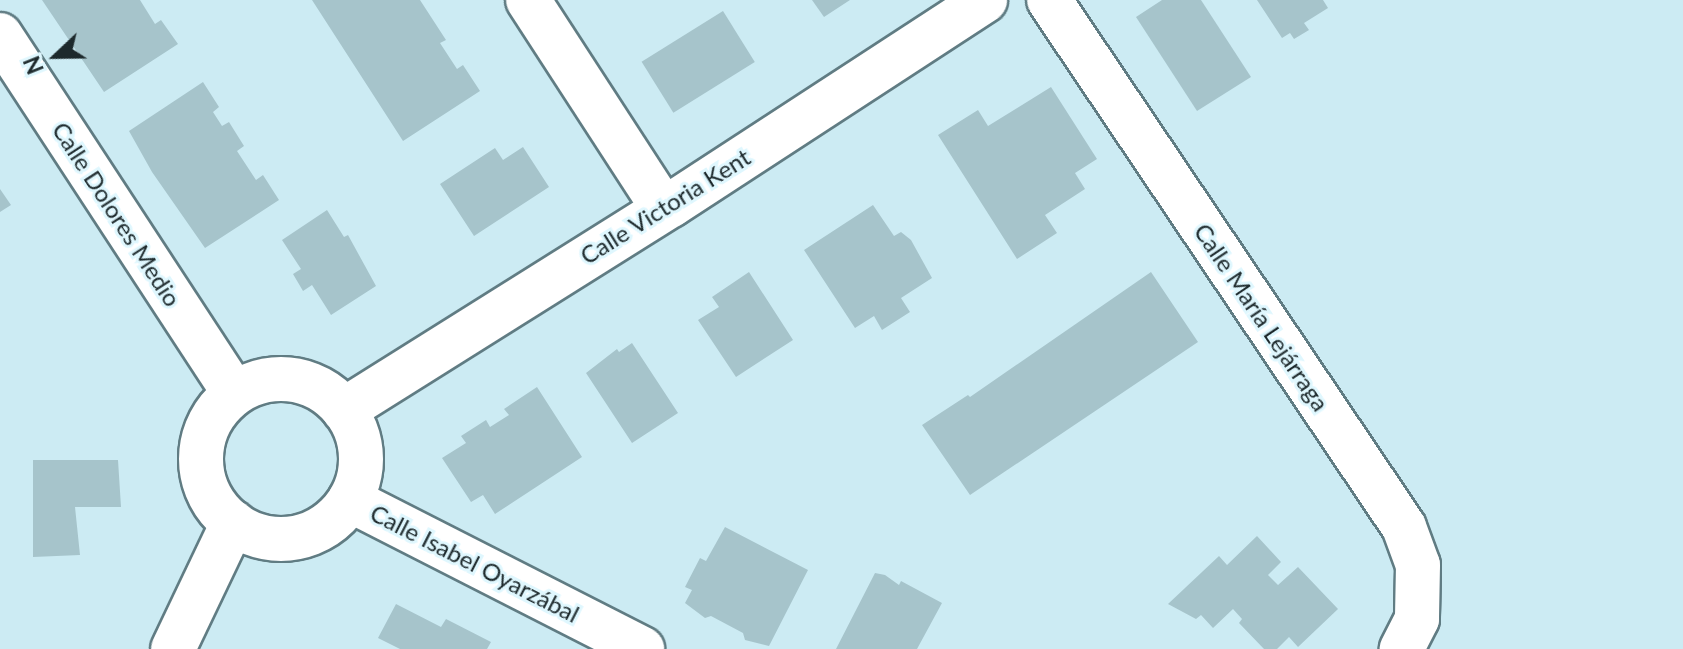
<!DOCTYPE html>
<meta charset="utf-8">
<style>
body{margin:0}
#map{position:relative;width:1683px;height:649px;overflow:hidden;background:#ccebf3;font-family:Lato,sans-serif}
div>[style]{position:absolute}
.building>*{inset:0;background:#a6c4cb;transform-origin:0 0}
.roads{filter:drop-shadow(2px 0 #607c83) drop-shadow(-2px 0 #607c83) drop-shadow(0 2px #607c83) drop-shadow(0 -2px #607c83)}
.minor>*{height:44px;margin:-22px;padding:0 22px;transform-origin:22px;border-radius:22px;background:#fff}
.minor>.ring{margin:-22px;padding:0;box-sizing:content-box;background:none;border:44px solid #fff;border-radius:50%}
span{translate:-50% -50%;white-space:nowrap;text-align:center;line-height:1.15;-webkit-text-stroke:6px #dff7fe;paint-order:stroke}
.street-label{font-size:24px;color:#1d292c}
.north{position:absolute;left:16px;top:16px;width:80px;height:80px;-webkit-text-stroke:6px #dff7fe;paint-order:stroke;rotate:248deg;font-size:22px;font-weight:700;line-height:32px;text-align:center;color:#1d292c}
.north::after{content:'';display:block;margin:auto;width:28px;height:36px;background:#1d292c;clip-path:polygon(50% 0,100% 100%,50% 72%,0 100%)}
</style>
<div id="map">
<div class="building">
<div style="clip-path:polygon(42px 0,140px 0,155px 24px,161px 20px,178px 44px,104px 92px)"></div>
<div style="clip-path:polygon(312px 0,420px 0,446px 40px,440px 43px,457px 69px,463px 65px,480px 91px,403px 141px)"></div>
<div style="clip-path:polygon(812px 0,850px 0,824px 17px)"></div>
<div style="clip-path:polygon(1162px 0,1201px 0,1251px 77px,1197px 111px,1136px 17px)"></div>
<div style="clip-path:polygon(1257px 0,1323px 0,1328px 8px,1304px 23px,1309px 30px,1294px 39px,1290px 33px,1282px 38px)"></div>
<div style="left:723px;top:11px;width:60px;height:96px;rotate:58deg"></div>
<div style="clip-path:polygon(203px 82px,219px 107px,213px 112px,222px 126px,229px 122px,244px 146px,237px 151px,256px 180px,263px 175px,279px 200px,205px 248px,152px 172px,129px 131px)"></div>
<div style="clip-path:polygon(1051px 87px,1097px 159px,1075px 173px,1085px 189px,1045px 215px,1057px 233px,1017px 259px,938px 135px,978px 110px,988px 126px)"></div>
<div style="clip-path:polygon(523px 147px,549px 187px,474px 236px,440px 184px,495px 148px,503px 160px)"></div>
<div style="clip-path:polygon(0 189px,11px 205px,0 212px)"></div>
<div style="clip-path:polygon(873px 205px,894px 236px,901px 232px,911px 240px,932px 278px,901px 298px,910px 312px,882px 330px,874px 316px,855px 328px,804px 250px)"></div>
<div style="clip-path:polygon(327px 210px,344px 237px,348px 235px,376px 286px,331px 315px,312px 285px,303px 291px,293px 274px,301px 269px,282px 240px)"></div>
<div style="clip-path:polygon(749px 272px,793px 340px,736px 377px,698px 320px,719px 307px,712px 297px)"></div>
<div style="clip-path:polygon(1151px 272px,1198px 342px,970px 495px,922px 425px,968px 395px,970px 397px)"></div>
<div style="clip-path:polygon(632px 343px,678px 413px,632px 443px,586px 373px,617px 349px,619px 352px)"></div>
<div style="clip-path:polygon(537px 387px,582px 457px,495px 514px,483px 495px,471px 502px,442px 458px,466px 443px,461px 436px,486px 420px,490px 427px,509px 415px,504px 409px)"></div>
<div style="clip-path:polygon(33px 460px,118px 460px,121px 507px,75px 507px,80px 555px,33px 557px)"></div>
<div style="clip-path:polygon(725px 527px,808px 570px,769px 646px,745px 640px,743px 633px,711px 616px,705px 618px,685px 603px,692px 590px,685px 587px,700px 558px,706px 561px)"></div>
<div style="clip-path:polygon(1257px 536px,1281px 562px,1268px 575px,1278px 585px,1298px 567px,1338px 609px,1298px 647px,1289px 637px,1277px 649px,1264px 649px,1239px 623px,1242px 619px,1233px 609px,1213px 628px,1201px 615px,1196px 619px,1168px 604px,1219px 556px,1227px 565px)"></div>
<div style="clip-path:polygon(875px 573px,885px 575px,899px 585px,901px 581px,942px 603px,917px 649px,836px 649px)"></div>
<div style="clip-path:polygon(396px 604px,441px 627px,446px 619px,491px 642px,487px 649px,400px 649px,378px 638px)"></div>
</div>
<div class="roads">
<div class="minor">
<div style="left:528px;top:0;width:248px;rotate:57deg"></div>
<div style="left:1049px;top:0;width:635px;rotate:56.03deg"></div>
<div style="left:1404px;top:527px;width:40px;rotate:69.8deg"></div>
<div style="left:1418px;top:565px;width:54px;rotate:91.1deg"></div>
<div style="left:1417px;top:619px;width:34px;rotate:117deg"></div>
<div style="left:0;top:35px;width:428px;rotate:56.8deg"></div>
<div class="ring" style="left:201px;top:379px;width:116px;height:116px"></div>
<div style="left:344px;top:410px;width:386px;rotate:-32.1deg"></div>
<div style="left:671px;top:205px;width:375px;rotate:-33.1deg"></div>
<div style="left:350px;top:500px;width:328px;rotate:27deg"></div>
<div style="left:173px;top:649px;width:140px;rotate:-64.5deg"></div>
</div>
</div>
<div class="street-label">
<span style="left:665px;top:206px;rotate:-32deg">Calle Victoria Kent</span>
<span style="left:117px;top:214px;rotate:57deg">Calle Dolores Medio</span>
<span style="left:1262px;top:317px;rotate:56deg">Calle María Lejárraga</span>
<span style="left:475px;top:563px;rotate:27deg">Calle Isabel Oyarzábal</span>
</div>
<div class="north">N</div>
</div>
